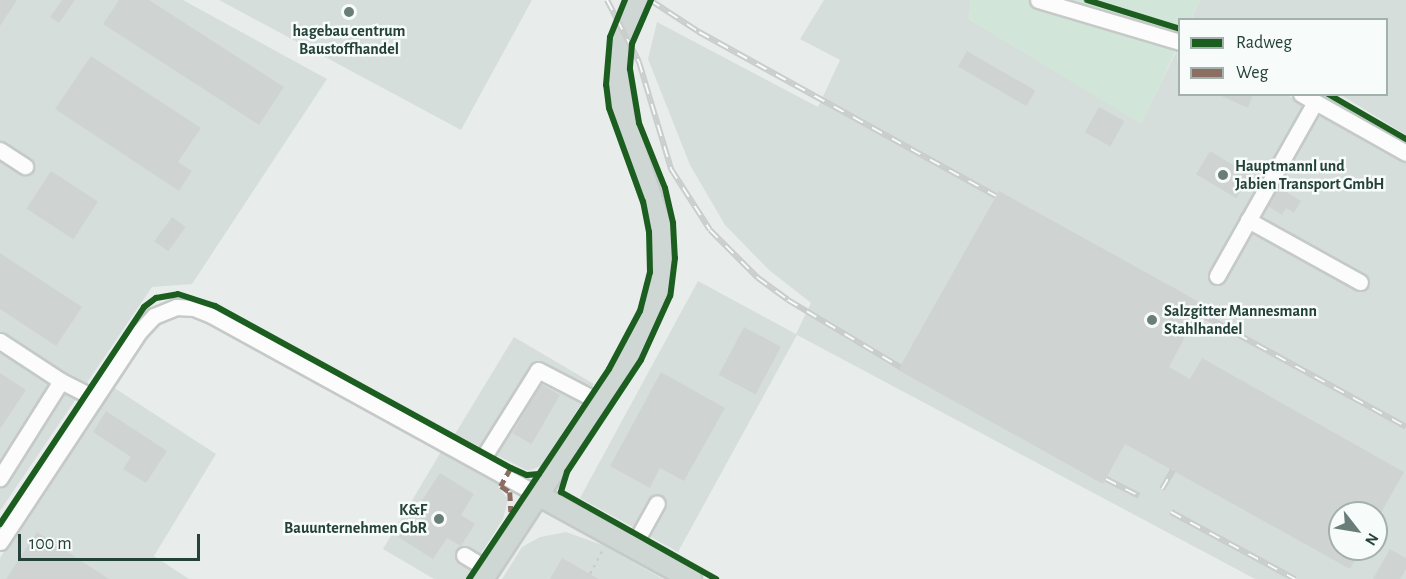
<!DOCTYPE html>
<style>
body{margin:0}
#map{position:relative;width:1406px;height:579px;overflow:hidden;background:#e8edeb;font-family:"Alegreya Sans",sans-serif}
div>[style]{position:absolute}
.built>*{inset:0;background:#d6dedb}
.green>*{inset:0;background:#d1e6d8}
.building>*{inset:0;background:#cfd4d2;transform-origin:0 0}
.path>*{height:2px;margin-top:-1px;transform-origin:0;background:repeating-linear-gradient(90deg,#c3ccca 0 3px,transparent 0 7.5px)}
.roads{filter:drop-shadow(2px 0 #c5cac8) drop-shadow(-2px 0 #c5cac8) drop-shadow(0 2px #c5cac8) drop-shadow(0 -2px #c5cac8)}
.minor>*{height:15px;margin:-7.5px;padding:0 7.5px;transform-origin:7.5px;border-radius:7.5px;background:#fcfcfc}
.major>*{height:20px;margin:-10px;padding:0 10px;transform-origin:10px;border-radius:10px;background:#cfd7d5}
.rail>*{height:6px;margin-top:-3px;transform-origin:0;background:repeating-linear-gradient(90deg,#f7fbf9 0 11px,#c9cdcc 0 22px);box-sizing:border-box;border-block:2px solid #c9cdcc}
.quiet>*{height:4.5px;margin-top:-2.25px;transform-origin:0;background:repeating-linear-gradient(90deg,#8d6e63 0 9px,transparent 0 13.5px)}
.cycleway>*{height:6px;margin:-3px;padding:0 3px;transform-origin:3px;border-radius:3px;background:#1b5e20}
.dots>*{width:16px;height:16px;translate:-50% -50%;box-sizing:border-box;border:3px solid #f7fbf9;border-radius:50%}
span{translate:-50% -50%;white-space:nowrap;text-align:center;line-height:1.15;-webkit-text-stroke:5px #f7fbf9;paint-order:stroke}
.poi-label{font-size:16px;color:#24423a;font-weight:700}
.left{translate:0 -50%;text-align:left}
.right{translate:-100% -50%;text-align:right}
.legend{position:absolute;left:1178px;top:18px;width:210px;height:78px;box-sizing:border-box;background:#f7fbf9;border:2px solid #a3b1ad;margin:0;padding:8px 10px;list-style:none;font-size:18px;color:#24423a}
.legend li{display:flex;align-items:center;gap:12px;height:30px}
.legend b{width:30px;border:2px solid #a3b1ad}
.north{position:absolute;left:1328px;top:501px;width:60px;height:60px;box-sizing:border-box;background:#f7fbf9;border:2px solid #a3b1ad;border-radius:50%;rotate:121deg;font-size:16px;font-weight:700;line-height:24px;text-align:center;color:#24423a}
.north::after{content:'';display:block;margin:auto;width:21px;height:27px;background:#697e78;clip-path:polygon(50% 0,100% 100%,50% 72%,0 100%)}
.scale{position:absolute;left:18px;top:534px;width:182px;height:27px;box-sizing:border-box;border:3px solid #24423a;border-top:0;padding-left:8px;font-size:18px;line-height:21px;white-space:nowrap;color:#24423a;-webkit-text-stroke:4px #f7fbf9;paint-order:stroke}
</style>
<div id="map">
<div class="built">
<div style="clip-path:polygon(0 0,183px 0,327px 79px,192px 284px,152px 287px,0 511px)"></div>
<div style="clip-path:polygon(219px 0,532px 0,461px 130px)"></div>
<div style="clip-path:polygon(evenodd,824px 0,971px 0,969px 19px,1141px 123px,1177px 50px,1180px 94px,1287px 95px,1406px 159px,1406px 579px,1255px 579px,797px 335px,678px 552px,580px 498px,698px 281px,796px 334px,811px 303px,769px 270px,725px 225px,690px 165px,648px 59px,657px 22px,818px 107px,840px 60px,800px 39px,824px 0,1340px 513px,1376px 513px,1376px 549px,1340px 549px,1340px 513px)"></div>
<div style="clip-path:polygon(1200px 0,1406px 0,1406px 135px,1341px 95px,1386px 94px,1386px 20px,1198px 20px,1192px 17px)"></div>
<div style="clip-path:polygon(514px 337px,594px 384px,541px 466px,528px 471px,455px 434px)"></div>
<div style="clip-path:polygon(113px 387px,216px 454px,154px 556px,189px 579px,0 579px,0 558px)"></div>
<div style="clip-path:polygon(442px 450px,501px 481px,498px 487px,508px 499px,503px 519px,465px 579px,434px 579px,383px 549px)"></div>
<div style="clip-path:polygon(566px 532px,605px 546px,663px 579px,502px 579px,522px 547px,540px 537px)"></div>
</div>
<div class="green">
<div style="clip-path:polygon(971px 0,1200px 0,1191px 19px,1180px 20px,1179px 44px,1141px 124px,969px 19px)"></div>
</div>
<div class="building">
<div style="clip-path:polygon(0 0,17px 0,0 26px)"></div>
<div style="clip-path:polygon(62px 0,75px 0,59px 23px,50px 17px)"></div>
<div style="clip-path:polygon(119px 0,149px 0,284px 87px,259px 125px,103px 24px)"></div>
<div style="left:967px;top:51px;width:79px;height:18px;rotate:30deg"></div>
<div style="clip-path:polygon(91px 56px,201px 128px,178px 162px,192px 171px,179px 191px,55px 109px)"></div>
<div style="clip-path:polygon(1217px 94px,1253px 94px,1248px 108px)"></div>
<div style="left:1099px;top:107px;width:29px;height:29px;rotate:29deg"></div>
<div style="left:1210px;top:151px;width:47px;height:27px;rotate:31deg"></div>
<div style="left:51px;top:171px;width:56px;height:45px;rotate:33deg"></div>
<div style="clip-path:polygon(1278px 187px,1301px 201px,1294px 213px,1286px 208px,1282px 215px,1268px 206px)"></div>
<div style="clip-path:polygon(999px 191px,1203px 304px,1169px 367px,1190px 379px,1202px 358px,1404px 472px,1381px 513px,1340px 513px,1340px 549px,1361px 549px,1350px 569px,1125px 444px,1103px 484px,898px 370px)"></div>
<div style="left:172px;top:217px;width:17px;height:30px;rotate:36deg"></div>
<div style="clip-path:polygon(0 253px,82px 307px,56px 346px,0 309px)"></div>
<div style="left:744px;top:327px;width:42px;height:54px;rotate:28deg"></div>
<div style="clip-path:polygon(661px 372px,725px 408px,684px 481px,660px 468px,650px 488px,610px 466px)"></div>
<div style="clip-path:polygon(0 373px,26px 390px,0 429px)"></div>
<div style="left:541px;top:384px;width:22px;height:57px;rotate:30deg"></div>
<div style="clip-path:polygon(106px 411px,167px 451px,146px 483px,123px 469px,131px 457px,93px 432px)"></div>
<div style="clip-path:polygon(440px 473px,474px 494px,461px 515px,475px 524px,461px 546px,447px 538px,433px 559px,398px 537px)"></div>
<div style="clip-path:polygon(37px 532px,109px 579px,6px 579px)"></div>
<div style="clip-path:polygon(1390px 549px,1406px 558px,1406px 569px,1400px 579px,1373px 579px)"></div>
<div style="clip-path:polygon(562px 558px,599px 579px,550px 579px)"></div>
</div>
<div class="path">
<div style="left:590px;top:574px;width:30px;rotate:-62deg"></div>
</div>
<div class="roads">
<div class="minor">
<div style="left:1038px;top:0;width:148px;rotate:16.5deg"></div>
<div style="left:1301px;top:94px;width:120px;rotate:29.3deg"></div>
<div style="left:0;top:150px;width:30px;rotate:33deg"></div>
<div style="left:1248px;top:220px;width:128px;rotate:29deg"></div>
<div style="left:1217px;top:276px;width:200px;rotate:-60.6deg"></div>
<div style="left:0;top:341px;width:73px;rotate:33.3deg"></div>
<div style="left:61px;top:381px;width:115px;rotate:122.2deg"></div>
<div style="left:61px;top:381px;width:38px;rotate:27deg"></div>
<div style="left:481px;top:461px;width:107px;rotate:-57.9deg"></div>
<div style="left:538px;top:370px;width:70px;rotate:27.3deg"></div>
<div style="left:0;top:542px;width:252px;rotate:-56.5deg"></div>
<div style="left:139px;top:332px;width:22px;rotate:-47deg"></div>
<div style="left:154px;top:316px;width:24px;rotate:-22deg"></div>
<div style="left:176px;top:307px;width:18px;rotate:3deg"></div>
<div style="left:194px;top:308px;width:18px;rotate:22deg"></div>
<div style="left:211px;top:315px;width:373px;rotate:28.8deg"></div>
<div style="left:632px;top:548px;width:51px;rotate:-60.9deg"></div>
<div style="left:464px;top:555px;width:29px;rotate:31deg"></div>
</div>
<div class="major">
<div style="left:538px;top:495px;width:175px;rotate:28.8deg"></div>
<div style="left:483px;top:579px;width:272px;rotate:-56.7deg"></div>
<div style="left:632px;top:352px;width:62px;rotate:-66.3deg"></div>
<div style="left:657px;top:295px;width:33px;rotate:-79deg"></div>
<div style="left:663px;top:263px;width:37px;rotate:-93deg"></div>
<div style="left:661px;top:226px;width:115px;rotate:-108.7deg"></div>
<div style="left:624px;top:117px;width:35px;rotate:-98deg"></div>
<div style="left:619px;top:82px;width:39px;rotate:-86deg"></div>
<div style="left:622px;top:43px;width:46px;rotate:-69.6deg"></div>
</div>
</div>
<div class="rail">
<div style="left:607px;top:0;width:70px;rotate:62.7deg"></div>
<div style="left:639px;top:62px;width:112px;rotate:73.3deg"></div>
<div style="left:671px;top:169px;width:72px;rotate:57.4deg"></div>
<div style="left:710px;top:230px;width:68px;rotate:45deg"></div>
<div style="left:758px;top:278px;width:37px;rotate:36deg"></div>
<div style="left:788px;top:300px;width:131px;rotate:30.9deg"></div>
<div style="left:650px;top:0;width:59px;rotate:33.1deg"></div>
<div style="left:699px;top:32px;width:339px;rotate:28.9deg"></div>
<div style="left:1199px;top:313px;width:236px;rotate:28.8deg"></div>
<div style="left:1106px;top:479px;width:37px;rotate:27deg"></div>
<div style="left:1162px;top:489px;width:22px;rotate:-60deg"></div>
<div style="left:1171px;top:512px;width:141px;rotate:28.4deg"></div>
</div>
<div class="quiet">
<div style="left:511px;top:468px;width:21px;rotate:119deg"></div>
<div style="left:501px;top:486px;width:11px;rotate:34deg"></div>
<div style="left:510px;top:492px;width:20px;rotate:87deg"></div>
</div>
<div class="cycleway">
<div style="left:651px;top:0;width:48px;rotate:113.4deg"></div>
<div style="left:632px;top:44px;width:25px;rotate:95deg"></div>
<div style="left:630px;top:69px;width:55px;rotate:80.5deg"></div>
<div style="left:639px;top:123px;width:70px;rotate:68.2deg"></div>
<div style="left:665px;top:188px;width:36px;rotate:77deg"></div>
<div style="left:673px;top:223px;width:35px;rotate:87deg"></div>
<div style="left:675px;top:258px;width:38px;rotate:97deg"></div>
<div style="left:670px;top:296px;width:70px;rotate:114.4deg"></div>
<div style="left:641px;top:360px;width:134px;rotate:123.5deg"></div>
<div style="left:567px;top:472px;width:21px;rotate:107deg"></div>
<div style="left:561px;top:492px;width:178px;rotate:29.3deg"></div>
<div style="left:1087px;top:0;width:97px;rotate:17.3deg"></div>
<div style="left:1328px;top:94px;width:90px;rotate:30deg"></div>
<div style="left:0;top:524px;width:260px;rotate:-56.4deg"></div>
<div style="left:144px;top:307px;width:15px;rotate:-37deg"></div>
<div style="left:156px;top:298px;width:22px;rotate:-10deg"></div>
<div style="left:178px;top:294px;width:39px;rotate:18deg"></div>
<div style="left:215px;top:306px;width:337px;rotate:28.7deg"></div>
<div style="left:511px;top:468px;width:17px;rotate:24deg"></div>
<div style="left:527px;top:475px;width:12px;rotate:-5deg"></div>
<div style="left:469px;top:579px;width:252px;rotate:-56.3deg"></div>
<div style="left:609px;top:369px;width:66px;rotate:-61.9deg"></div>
<div style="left:640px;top:311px;width:40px;rotate:-75.6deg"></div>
<div style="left:650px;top:272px;width:40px;rotate:-91.4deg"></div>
<div style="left:649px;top:232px;width:31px;rotate:-101deg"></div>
<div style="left:643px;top:202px;width:100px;rotate:-109.9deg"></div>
<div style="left:609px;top:108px;width:23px;rotate:-97deg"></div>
<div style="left:606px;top:85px;width:48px;rotate:-85.2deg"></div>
<div style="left:610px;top:37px;width:40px;rotate:-68deg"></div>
</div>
<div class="dots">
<div style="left:349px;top:12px;background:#697e78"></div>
<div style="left:1223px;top:175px;background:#697e78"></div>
<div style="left:1152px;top:320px;background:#697e78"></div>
<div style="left:439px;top:519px;background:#697e78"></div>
</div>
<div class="poi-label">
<span style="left:349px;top:40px">hagebau centrum<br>Baustoffhandel</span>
<span class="left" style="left:1235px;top:175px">Hauptmannl und<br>Jabien Transport GmbH</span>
<span class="left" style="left:1164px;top:320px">Salzgitter Mannesmann<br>Stahlhandel</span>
<span class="right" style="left:427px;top:519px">K&amp;F<br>Bauunternehmen GbR</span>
</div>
<ul class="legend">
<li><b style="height:8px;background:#1b5e20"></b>Radweg</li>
<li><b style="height:8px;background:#8d6e63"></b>Weg</li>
</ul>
<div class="north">N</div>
<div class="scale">100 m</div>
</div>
